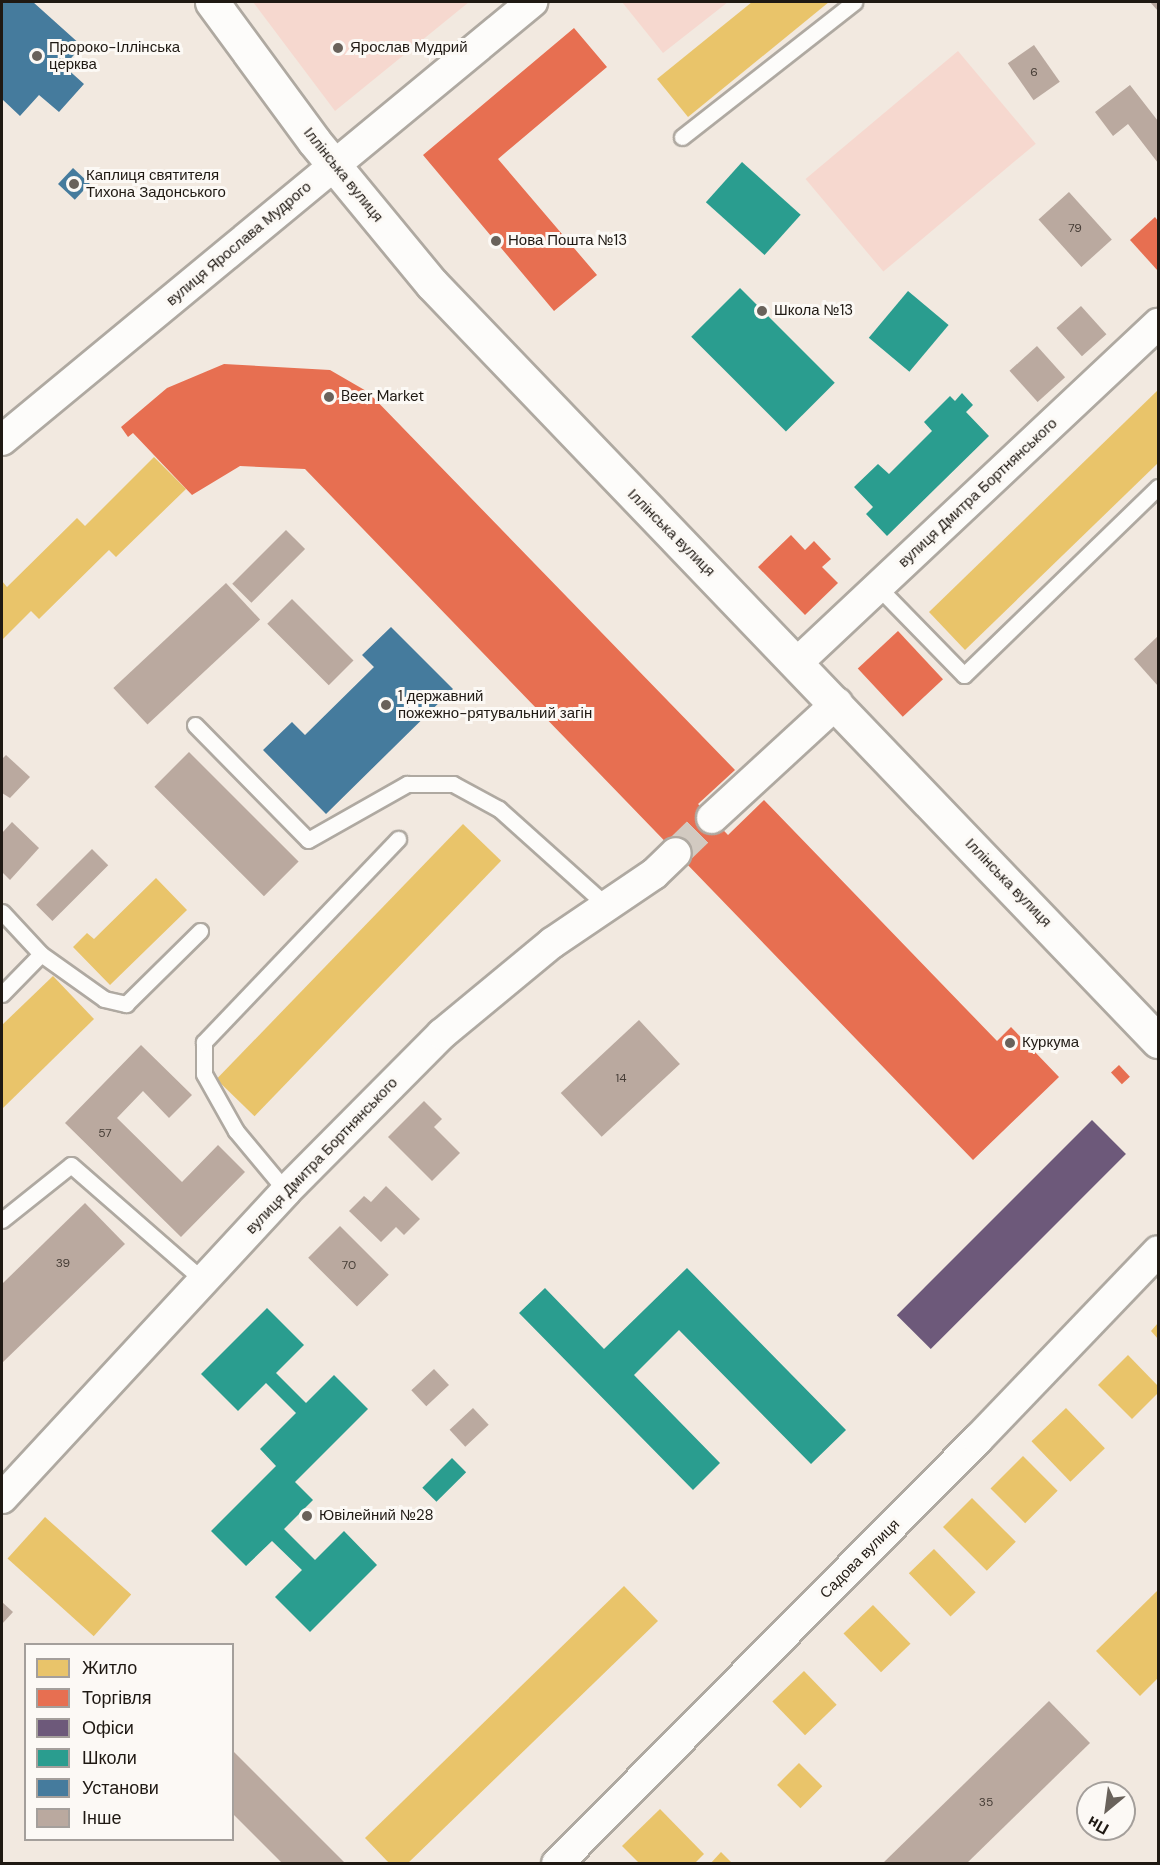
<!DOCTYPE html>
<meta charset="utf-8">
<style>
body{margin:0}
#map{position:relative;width:1160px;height:1865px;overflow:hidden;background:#f2e9e0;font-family:"DM Sans",sans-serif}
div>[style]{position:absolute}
.green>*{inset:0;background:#f6d8cf;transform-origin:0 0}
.homes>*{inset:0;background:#e9c46a;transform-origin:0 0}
.shops>*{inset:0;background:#e76f51;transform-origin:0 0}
.offices>*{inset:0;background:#6d597a;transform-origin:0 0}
.schools>*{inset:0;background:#2a9d8f;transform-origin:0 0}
.public>*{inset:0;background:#457b9d;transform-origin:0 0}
.building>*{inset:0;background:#baa99f;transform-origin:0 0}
.street-tunnel>*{height:30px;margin-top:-15px;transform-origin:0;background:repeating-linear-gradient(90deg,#d2cac1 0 30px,transparent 0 45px)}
.roads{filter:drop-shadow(2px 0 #afa9a1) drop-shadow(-2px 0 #afa9a1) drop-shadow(0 2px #afa9a1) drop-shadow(0 -2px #afa9a1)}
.lane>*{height:15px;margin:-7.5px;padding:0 7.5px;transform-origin:7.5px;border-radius:7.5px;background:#fdfcfa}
.street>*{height:30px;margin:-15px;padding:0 15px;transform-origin:15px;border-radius:15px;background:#fdfcfa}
.primary>*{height:33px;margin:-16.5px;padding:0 16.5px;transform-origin:16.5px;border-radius:16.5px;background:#fdfcfa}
.dots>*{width:16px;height:16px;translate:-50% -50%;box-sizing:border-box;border:3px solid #fcf9f5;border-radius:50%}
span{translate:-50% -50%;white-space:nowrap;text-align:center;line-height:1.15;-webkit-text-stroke:6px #fcf9f5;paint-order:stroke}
.number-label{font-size:12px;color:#463d36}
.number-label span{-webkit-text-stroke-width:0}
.poi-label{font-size:15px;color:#1f1913}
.left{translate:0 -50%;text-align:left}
.street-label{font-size:15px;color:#1f1913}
.frame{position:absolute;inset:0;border:3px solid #1f1913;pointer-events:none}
.legend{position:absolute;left:24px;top:1643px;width:210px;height:198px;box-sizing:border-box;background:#fcf9f5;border:2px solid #a49f9b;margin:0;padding:8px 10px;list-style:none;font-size:18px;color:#1f1913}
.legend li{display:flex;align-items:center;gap:12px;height:30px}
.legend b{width:30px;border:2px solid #a49f9b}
.north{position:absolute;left:1076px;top:1781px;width:60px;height:60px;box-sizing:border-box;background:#fcf9f5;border:2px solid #a49f9b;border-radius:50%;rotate:209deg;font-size:16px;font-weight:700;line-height:24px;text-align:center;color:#1f1913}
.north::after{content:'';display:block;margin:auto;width:21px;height:27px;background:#69625b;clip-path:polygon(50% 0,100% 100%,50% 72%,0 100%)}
</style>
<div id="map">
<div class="green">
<div style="clip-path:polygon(253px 2px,469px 2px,335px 111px)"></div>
<div style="clip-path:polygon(622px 2px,728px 2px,663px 53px)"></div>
<div style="left:958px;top:51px;width:121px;height:199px;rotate:50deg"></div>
</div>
<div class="homes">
<div style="clip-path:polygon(752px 2px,829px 2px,688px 117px,657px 79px)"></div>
<div style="clip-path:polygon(1158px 390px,1158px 463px,965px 650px,929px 612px)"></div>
<div style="clip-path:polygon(154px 457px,186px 489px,116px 557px,109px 550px,39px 619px,31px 611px,2px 640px,2px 581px,7px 587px,77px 518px,85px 526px)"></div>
<div style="left:463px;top:824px;width:53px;height:355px;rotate:44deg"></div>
<div style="clip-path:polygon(156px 878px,187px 910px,110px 985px,73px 947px,87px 933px,94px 939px)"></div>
<div style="clip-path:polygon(53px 976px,94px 1019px,2px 1109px,2px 1025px)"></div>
<div style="clip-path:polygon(1158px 1323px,1158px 1339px,1151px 1331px)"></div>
<div style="clip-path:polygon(1128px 1355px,1158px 1386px,1158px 1393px,1132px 1419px,1098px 1385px)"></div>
<div style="left:1066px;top:1408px;width:56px;height:48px;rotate:46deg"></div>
<div style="left:1023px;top:1456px;width:49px;height:46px;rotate:45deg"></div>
<div style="left:972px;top:1498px;width:62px;height:41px;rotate:45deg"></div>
<div style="left:45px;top:1517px;width:116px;height:56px;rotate:42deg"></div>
<div style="left:934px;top:1549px;width:60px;height:35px;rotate:46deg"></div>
<div style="clip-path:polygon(624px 1586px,658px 1621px,407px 1864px,390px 1864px,365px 1838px)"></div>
<div style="clip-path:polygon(1158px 1590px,1158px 1678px,1140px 1696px,1096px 1651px)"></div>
<div style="left:873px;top:1605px;width:54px;height:41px;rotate:46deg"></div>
<div style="left:804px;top:1671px;width:47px;height:44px;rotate:46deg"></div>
<div style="left:799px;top:1763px;width:33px;height:31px;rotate:45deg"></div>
<div style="clip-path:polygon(660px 1809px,704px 1854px,694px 1864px,640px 1864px,622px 1846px)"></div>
<div style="clip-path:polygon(721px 1852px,733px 1864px,710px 1864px)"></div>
</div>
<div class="shops">
<div style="clip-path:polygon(574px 28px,607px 67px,498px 159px,597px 275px,554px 311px,423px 155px)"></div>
<div style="clip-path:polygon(1155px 217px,1158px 221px,1158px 271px,1130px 240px)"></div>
<div style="clip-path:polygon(224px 364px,330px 370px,368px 392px,735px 770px,698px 804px,728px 835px,764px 800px,997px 1041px,1011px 1027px,1059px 1077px,973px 1160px,305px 469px,240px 466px,192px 495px,133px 433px,128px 437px,121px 427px,167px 388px)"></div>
<div style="clip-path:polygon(791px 535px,805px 550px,814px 541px,831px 559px,822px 567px,838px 583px,805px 615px,758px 567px)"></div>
<div style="left:898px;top:631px;width:66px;height:55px;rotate:47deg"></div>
<div style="left:1119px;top:1065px;width:16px;height:11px;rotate:47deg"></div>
</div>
<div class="offices">
<div style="left:1092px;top:1120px;width:48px;height:276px;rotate:45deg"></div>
</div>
<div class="schools">
<div style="left:742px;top:162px;width:79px;height:54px;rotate:42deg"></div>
<div style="left:740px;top:288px;width:134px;height:69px;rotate:45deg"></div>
<div style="left:908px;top:291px;width:53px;height:61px;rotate:40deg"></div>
<div style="clip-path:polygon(962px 393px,973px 405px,966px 412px,989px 436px,887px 536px,866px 514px,873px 507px,854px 487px,878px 464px,889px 474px,932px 431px,924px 422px,950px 396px,955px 401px)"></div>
<div style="clip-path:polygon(687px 1268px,846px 1430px,811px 1464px,679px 1330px,634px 1375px,720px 1463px,693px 1490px,519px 1313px,545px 1288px,604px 1349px)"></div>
<div style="clip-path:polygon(267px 1308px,304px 1345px,276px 1373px,306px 1403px,334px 1375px,368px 1409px,295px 1482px,313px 1500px,284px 1529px,315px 1560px,344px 1531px,377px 1565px,310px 1632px,275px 1597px,302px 1570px,272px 1541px,246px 1566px,211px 1531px,276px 1466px,260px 1449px,296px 1413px,266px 1383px,238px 1411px,201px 1374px)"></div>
<div style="left:452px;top:1458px;width:20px;height:42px;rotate:45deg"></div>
</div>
<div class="public">
<div style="clip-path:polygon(2px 2px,33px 2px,82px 46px,64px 66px,84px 84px,59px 112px,39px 95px,20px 116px,2px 99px)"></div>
<div style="left:73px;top:168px;width:23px;height:22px;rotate:43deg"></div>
<div style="clip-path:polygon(391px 627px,453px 689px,326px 814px,263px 750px,292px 722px,305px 735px,374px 667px,362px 655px)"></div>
</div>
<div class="building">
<div style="clip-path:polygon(1150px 2px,1158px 2px,1158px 11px)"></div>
<div style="left:1034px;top:45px;width:45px;height:32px;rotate:55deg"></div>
<div style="clip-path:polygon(1130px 85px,1158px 121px,1158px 163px,1128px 124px,1113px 136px,1095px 112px)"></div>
<div style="left:1069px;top:192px;width:64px;height:41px;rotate:48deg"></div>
<div style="left:1081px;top:306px;width:38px;height:33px;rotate:48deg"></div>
<div style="left:1037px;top:346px;width:42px;height:37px;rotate:48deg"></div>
<div style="left:286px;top:530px;width:27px;height:76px;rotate:45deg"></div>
<div style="left:226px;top:583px;width:50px;height:154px;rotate:47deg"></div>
<div style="left:292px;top:599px;width:87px;height:35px;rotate:45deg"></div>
<div style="clip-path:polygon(1158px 636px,1158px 686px,1134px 659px)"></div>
<div style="left:189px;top:752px;width:155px;height:49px;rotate:45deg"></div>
<div style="clip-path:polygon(6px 755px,30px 777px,10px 798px,2px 793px,2px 759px)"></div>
<div style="clip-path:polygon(12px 822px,39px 848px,10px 880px,2px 872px,2px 833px)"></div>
<div style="left:92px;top:849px;width:23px;height:79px;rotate:45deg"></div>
<div style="left:639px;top:1020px;width:60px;height:107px;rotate:47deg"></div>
<div style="clip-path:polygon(141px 1045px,192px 1095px,169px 1118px,143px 1091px,117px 1118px,182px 1182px,218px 1145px,245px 1172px,181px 1237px,65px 1123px)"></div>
<div style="clip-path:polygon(424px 1101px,442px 1119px,434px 1127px,460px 1153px,432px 1181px,388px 1137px)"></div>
<div style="clip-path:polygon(386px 1186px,420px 1219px,404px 1235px,396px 1227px,381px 1242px,349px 1211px,364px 1196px,371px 1202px)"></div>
<div style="clip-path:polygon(85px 1203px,125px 1244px,2px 1363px,2px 1284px)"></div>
<div style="left:340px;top:1226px;width:69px;height:45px;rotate:45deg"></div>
<div style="left:434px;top:1369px;width:22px;height:31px;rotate:47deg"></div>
<div style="left:473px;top:1408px;width:23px;height:32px;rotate:47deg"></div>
<div style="clip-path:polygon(2px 1602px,13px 1612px,2px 1624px)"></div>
<div style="clip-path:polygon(1049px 1701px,1090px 1743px,966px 1864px,882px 1864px)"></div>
<div style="clip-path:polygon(232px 1750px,346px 1864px,283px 1864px,232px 1813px)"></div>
</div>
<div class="street-tunnel">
<div style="left:676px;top:853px;width:50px;rotate:-44.2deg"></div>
</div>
<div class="roads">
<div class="lane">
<div style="left:682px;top:137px;width:219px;rotate:-38.1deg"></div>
<div style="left:878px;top:587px;width:123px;rotate:45.7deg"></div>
<div style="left:964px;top:675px;width:270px;rotate:-44.1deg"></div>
<div style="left:195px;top:725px;width:161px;rotate:45.5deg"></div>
<div style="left:308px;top:840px;width:114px;rotate:-29.5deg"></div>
<div style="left:407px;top:784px;width:46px"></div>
<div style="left:453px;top:784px;width:52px;rotate:28.5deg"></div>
<div style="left:499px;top:809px;width:145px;rotate:41.9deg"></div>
<div style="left:2px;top:912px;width:57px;rotate:47.1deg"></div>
<div style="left:41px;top:954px;width:56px;rotate:134.3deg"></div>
<div style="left:41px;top:954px;width:77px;rotate:35.5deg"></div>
<div style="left:104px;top:999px;width:23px;rotate:13deg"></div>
<div style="left:126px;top:1004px;width:104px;rotate:-44.6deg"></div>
<div style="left:286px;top:1191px;width:78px;rotate:-129.8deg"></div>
<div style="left:236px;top:1131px;width:65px;rotate:-119.3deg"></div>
<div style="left:204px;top:1074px;width:32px;rotate:-90deg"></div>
<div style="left:204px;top:1042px;width:281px;rotate:-46.3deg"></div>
<div style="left:2px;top:1220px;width:88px;rotate:-38.6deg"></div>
<div style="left:71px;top:1165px;width:175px;rotate:41.1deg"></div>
</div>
<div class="street">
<div style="left:2px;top:440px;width:688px;rotate:-39.57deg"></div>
<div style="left:798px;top:662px;width:494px;rotate:-43.2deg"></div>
<div style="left:712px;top:818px;width:170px;rotate:-42.6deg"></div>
<div style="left:2px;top:1498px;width:418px;rotate:-47.2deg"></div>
<div style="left:286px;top:1191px;width:221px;rotate:-45.2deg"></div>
<div style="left:442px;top:1034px;width:143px;rotate:-39.6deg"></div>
<div style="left:552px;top:943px;width:123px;rotate:-34.1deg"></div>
<div style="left:654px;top:874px;width:30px;rotate:-44deg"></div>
<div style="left:557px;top:1864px;width:598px;rotate:-45.27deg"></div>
<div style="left:978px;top:1439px;width:260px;rotate:-46.2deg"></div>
</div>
<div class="primary">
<div style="left:212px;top:2px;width:172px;rotate:53.7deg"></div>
<div style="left:314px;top:141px;width:185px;rotate:50.5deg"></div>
<div style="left:432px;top:284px;width:1049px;rotate:46.2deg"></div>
</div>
</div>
<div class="dots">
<div style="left:338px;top:48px;background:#69625b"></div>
<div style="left:37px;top:56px;background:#69625b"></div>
<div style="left:74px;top:184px;background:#69625b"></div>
<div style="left:496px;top:241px;background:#69625b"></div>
<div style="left:762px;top:311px;background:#69625b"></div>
<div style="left:329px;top:397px;background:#69625b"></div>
<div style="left:386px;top:705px;background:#69625b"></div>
<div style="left:1010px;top:1043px;background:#69625b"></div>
<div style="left:307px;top:1516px;background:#69625b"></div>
</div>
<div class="number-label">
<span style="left:1034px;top:73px">6</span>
<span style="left:1075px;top:229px">79</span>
<span style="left:621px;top:1079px">14</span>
<span style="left:105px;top:1134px">57</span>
<span style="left:63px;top:1264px">39</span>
<span style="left:349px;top:1266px">70</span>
<span style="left:986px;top:1803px">35</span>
</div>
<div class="poi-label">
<span class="left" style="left:49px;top:56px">Пророко-Іллінська<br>церква</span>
<span class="left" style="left:350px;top:48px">Ярослав Мудрий</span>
<span class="left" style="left:86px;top:184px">Каплиця святителя<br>Тихона Задонського</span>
<span class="left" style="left:508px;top:241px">Нова Пошта №13</span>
<span class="left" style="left:774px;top:311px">Школа №13</span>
<span class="left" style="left:341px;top:397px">Beer Market</span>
<span class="left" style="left:398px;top:705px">1 державний<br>пожежно-рятувальний загін</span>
<span class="left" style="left:1022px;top:1043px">Куркума</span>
<span class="left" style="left:319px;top:1516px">Ювілейний №28</span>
</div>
<div class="street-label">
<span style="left:343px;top:175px;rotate:51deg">Іллінська вулиця</span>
<span style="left:239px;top:244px;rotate:-40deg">вулиця Ярослава Мудрого</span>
<span style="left:978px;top:493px;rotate:-43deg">вулиця Дмитра Бортнянського</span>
<span style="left:671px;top:533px;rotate:45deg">Іллінська вулиця</span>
<span style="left:1008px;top:883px;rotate:46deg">Іллінська вулиця</span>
<span style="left:322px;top:1156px;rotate:-46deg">вулиця Дмитра Бортнянського</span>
<span style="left:860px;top:1559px;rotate:-45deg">Садова вулиця</span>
</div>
<div class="frame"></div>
<ul class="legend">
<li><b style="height:16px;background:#e9c46a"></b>Житло</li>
<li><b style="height:16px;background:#e76f51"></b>Торгівля</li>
<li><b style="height:16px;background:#6d597a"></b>Офіси</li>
<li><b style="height:16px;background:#2a9d8f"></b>Школи</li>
<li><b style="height:16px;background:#457b9d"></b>Установи</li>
<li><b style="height:16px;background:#baa99f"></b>Інше</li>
</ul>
<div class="north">Пн</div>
</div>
